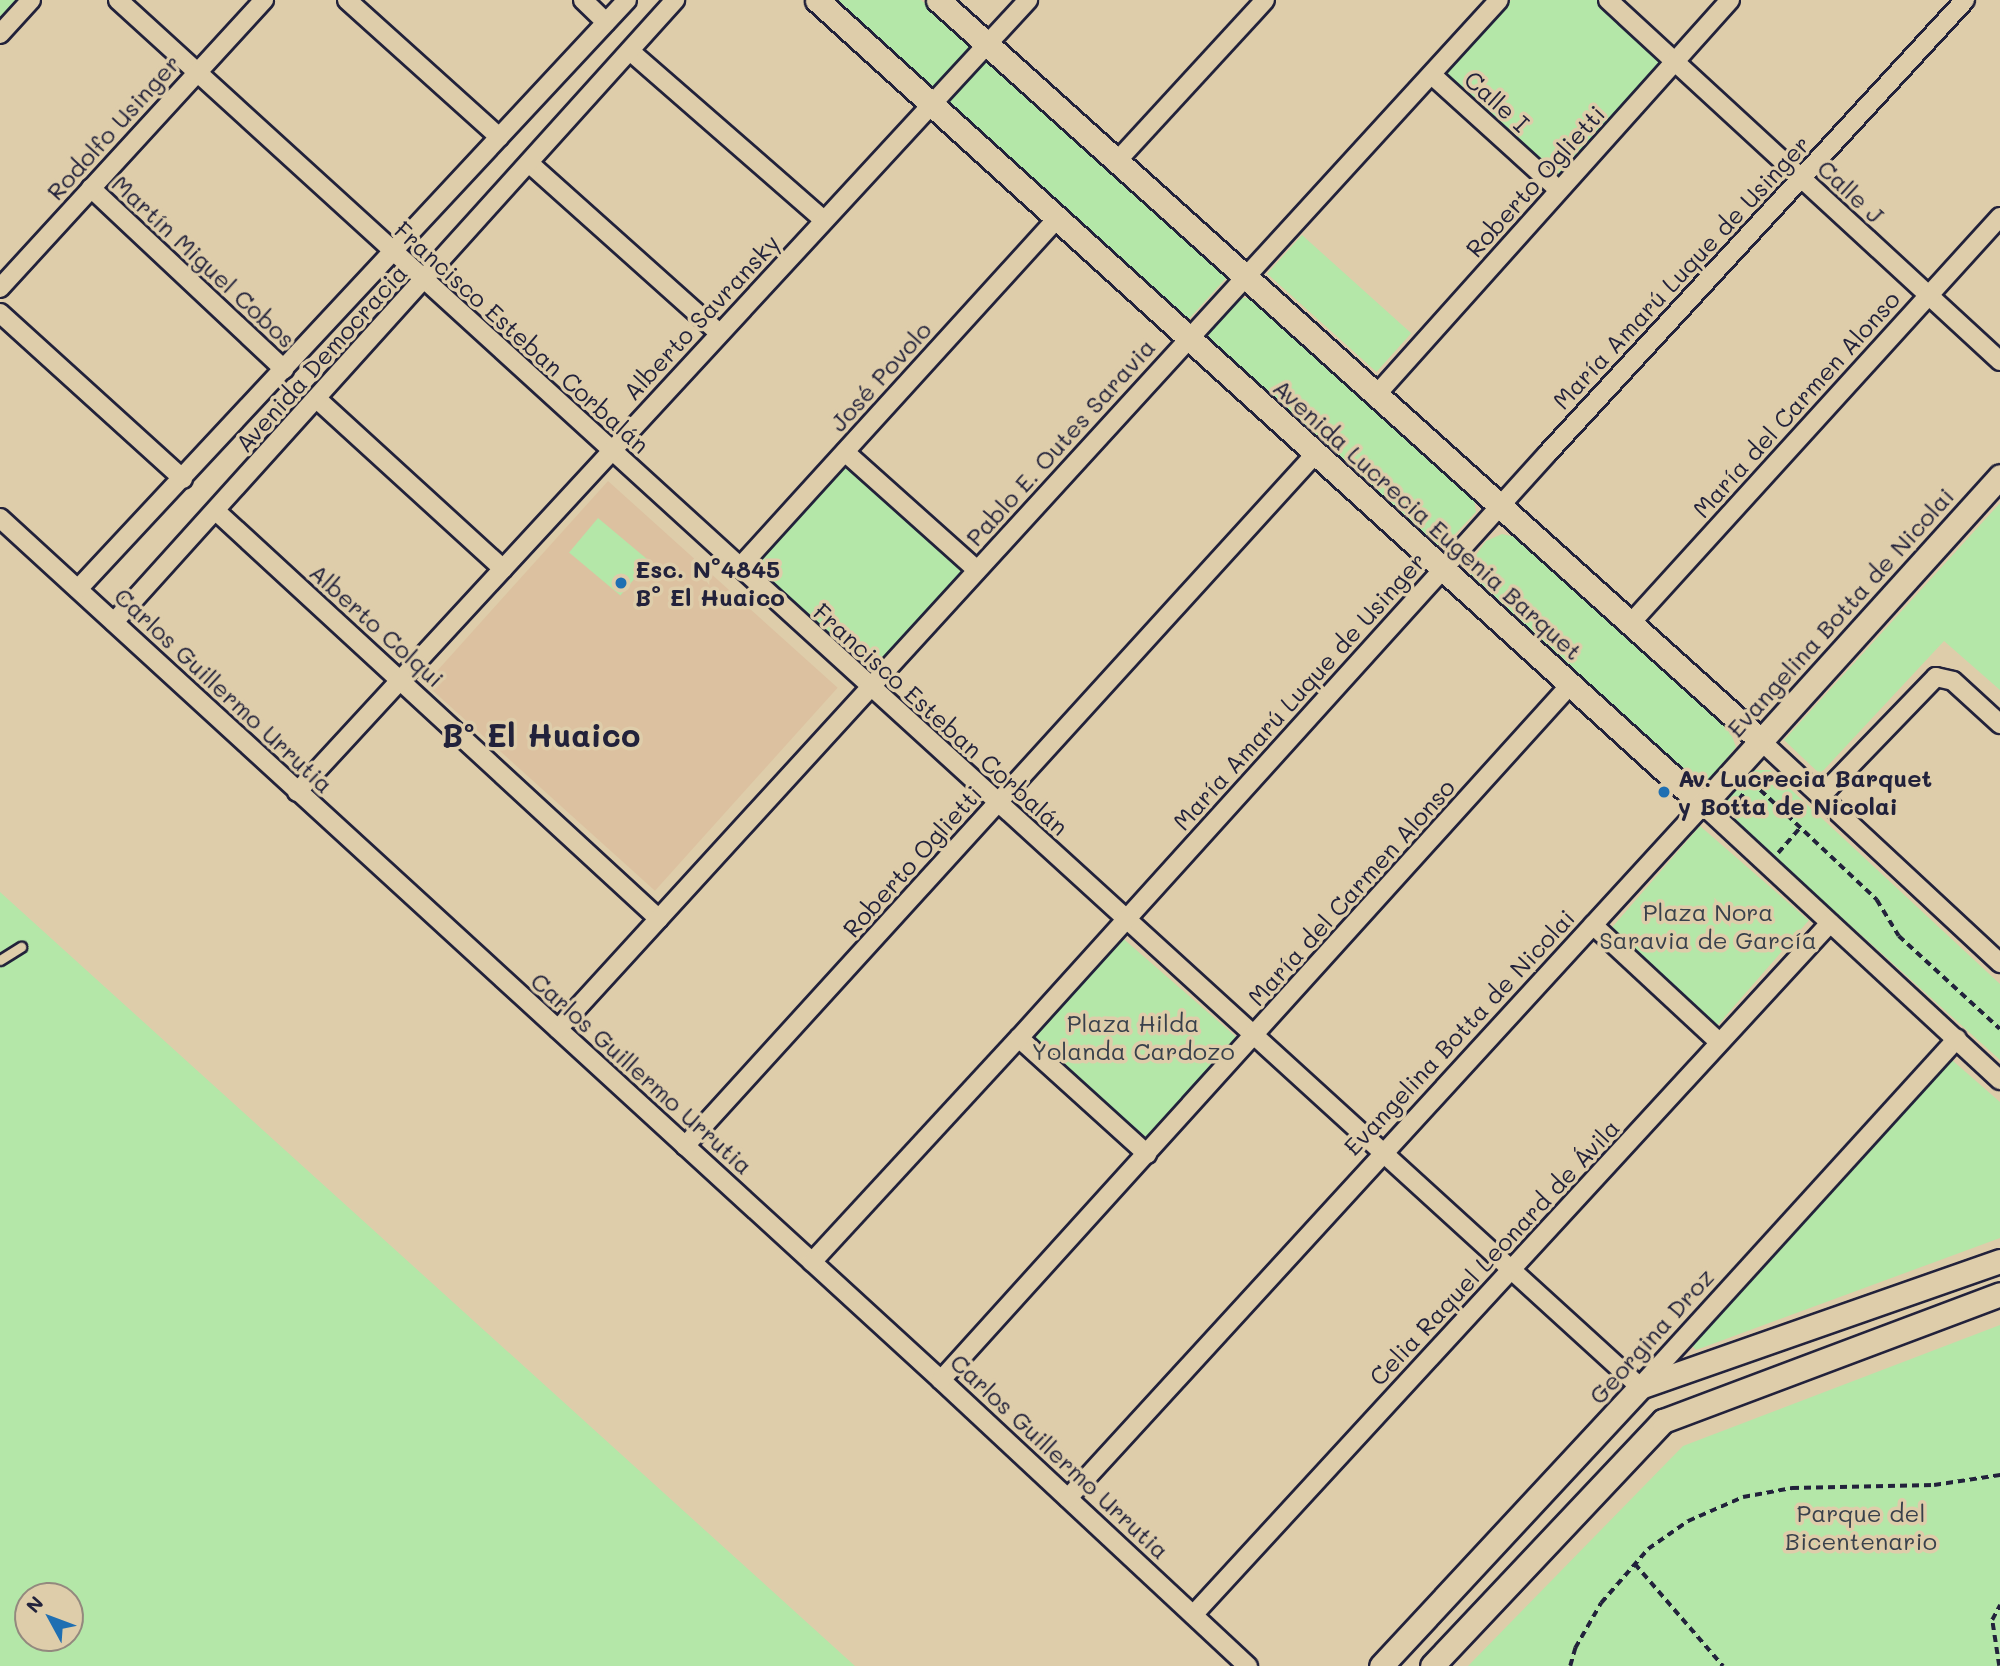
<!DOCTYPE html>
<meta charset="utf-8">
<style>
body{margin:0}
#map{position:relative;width:2000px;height:1666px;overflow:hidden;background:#decdaa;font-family:Mali,sans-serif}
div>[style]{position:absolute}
.built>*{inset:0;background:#dcc1a0;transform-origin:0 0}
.green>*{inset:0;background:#b4e7a8;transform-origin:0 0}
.path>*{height:3.5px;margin-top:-1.75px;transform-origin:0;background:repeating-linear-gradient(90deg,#22223b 0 7px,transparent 0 12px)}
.roads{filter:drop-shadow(2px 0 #22223b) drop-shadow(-2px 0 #22223b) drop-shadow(0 2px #22223b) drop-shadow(0 -2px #22223b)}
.service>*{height:9px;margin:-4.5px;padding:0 4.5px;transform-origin:4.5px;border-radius:4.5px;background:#decdaa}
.minor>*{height:18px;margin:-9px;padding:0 9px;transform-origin:9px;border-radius:9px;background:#decdaa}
.tertiary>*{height:23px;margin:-11.5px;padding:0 11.5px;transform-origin:11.5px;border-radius:11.5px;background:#decdaa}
.dots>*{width:19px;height:19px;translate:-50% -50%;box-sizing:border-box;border:4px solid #decdaa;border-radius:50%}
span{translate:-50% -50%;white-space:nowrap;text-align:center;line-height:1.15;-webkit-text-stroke:7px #decdaa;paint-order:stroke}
.street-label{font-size:24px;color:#22223b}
.poi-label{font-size:24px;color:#22223b;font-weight:700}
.left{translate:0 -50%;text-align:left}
.park-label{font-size:24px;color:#38404b}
.district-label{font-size:32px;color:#22223b;font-weight:700}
.north{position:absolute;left:14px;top:1582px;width:70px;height:70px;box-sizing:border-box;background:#decdaa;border:2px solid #93897e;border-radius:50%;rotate:311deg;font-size:19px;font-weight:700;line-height:28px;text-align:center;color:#22223b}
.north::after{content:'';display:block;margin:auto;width:24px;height:32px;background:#1f6fb2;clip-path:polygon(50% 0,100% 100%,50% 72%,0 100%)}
</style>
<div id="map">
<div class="built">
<div style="left:608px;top:481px;width:309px;height:273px;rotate:42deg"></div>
</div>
<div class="green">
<div style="clip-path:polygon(0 0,31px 0,0 34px)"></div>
<div style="clip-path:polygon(836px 0,921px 0,1228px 276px,1187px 321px)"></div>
<div style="clip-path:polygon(1511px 0,1597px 0,1664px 61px,1557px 179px,1443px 74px)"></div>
<div style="left:1302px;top:235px;width:147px;height:52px;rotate:42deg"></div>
<div style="clip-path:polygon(1239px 298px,1258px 298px,1474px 500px,1476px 512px,1444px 546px,1432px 548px,1212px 347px,1208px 334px)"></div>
<div style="left:845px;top:452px;width:177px;height:157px;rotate:42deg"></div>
<div style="clip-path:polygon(2000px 503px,2000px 690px,1944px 641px,1820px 774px,1784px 740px)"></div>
<div style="left:598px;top:518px;width:67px;height:45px;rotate:40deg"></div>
<div style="clip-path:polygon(1502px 534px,1519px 538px,1730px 731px,1736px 747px,1707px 782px,1688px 782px,1473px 586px,1468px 566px,1486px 541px)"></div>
<div style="clip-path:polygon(1754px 770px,1770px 770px,2000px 984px,2000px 1060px,1727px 814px,1726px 800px)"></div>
<div style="left:1700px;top:826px;width:144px;height:139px;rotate:41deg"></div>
<div style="clip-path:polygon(evenodd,0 892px,855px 1666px,0 1666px,0 892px,28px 1596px,70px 1596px,70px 1638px,28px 1638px,28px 1596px)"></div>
<div style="left:1119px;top:935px;width:155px;height:135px;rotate:41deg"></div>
<div style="clip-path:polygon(1952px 1060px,2000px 1102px,2000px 1238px,1696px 1350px,1689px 1342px)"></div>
<div style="clip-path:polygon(2000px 1325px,2000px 1666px,1468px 1666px,1683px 1446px)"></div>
</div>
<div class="path">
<div style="left:1752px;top:782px;width:172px;rotate:43.3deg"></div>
<div style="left:1877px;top:900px;width:42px;rotate:58.6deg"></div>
<div style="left:1899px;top:936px;width:137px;rotate:42.6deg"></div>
<div style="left:1731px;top:809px;width:21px;rotate:-51deg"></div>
<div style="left:1778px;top:853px;width:33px;rotate:-49deg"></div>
<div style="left:1635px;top:1564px;width:135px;rotate:49.2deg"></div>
<div style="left:1570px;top:1666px;width:19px;rotate:-74deg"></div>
<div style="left:1575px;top:1648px;width:52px;rotate:-60deg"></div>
<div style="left:1601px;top:1603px;width:72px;rotate:-49deg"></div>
<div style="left:1648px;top:1549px;width:49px;rotate:-35deg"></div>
<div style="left:1688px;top:1521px;width:60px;rotate:-23.6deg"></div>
<div style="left:1743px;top:1497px;width:50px;rotate:-10.4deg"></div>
<div style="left:1792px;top:1488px;width:142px;rotate:-1.2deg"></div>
<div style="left:1934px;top:1485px;width:67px;rotate:-8.6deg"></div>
<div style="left:1999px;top:1666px;width:47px;rotate:-98.7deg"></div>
<div style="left:1992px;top:1620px;width:17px;rotate:-62deg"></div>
</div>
<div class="roads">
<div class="service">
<div style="left:0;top:960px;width:25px;rotate:-32deg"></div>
</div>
<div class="minor">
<div style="left:118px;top:0;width:2059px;rotate:42.34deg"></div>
<div style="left:1640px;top:1387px;width:471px;rotate:-47.7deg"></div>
<div style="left:347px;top:0;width:205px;rotate:42deg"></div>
<div style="left:583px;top:0;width:32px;rotate:44deg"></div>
<div style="left:1608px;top:0;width:533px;rotate:42.64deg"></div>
<div style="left:0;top:34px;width:46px;rotate:-47.6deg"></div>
<div style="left:630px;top:51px;width:257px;rotate:41.1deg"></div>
<div style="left:1432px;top:75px;width:171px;rotate:42.2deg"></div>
<div style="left:1118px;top:160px;width:217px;rotate:-47.4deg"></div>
<div style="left:529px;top:163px;width:255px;rotate:41.8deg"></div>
<div style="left:91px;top:188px;width:265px;rotate:43.2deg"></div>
<div style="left:0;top:288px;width:391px;rotate:-47.5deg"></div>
<div style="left:0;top:313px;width:247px;rotate:42.2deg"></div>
<div style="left:1377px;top:394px;width:529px;rotate:-48.14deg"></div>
<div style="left:317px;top:399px;width:252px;rotate:42.4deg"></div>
<div style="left:845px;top:452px;width:177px;rotate:41.8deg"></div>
<div style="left:216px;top:511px;width:602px;rotate:42.64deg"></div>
<div style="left:0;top:518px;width:1276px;rotate:42.49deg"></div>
<div style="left:941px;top:1380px;width:420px;rotate:43deg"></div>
<div style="left:739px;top:568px;width:474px;rotate:-47.7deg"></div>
<div style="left:78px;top:589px;width:805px;rotate:-47.01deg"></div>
<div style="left:114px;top:622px;width:838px;rotate:-47.95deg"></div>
<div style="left:1630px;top:624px;width:550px;rotate:-47.73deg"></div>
<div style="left:1760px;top:740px;width:328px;rotate:42.9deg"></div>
<div style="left:297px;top:792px;width:1078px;rotate:-47.29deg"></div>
<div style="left:1822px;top:795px;width:164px;rotate:-46deg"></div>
<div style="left:1936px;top:677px;width:17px;rotate:13deg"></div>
<div style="left:1953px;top:681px;width:64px;rotate:42.5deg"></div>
<div style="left:1593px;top:925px;width:172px;rotate:42.9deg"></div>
<div style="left:558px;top:1029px;width:1394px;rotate:-47.56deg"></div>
<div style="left:1019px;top:1038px;width:173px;rotate:42.2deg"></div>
<div style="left:685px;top:1146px;width:937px;rotate:-47.68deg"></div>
<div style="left:812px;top:1262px;width:305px;rotate:-47.3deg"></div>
<div style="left:1019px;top:1038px;width:787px;rotate:-47.88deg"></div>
<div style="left:1547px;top:454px;width:617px;rotate:-47.36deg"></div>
<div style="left:941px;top:1380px;width:939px;rotate:-47.85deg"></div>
<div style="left:1068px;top:1498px;width:940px;rotate:-47.5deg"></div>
<div style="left:1703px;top:805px;width:405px;rotate:42.8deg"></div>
<div style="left:1194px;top:1614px;width:939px;rotate:-47.37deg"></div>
</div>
<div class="tertiary">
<div style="left:817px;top:0;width:1197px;rotate:42.26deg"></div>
<div style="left:1703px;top:805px;width:443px;rotate:-47.9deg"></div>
<div style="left:938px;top:0;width:1106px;rotate:41.99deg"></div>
<div style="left:1381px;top:1666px;width:381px;rotate:-47.1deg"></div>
<div style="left:1640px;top:1387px;width:381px;rotate:-19.3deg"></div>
<div style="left:1432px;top:1666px;width:337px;rotate:-46.7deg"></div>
<div style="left:1663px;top:1421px;width:360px;rotate:-20.6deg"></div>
</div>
</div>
<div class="dots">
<div style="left:621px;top:583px;background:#1f6fb2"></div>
<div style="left:1664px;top:792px;background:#1f6fb2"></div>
</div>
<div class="street-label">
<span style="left:1497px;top:101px;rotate:42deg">Calle I</span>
<span style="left:113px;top:127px;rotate:-48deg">Rodolfo Usinger</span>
<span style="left:1535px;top:181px;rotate:-48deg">Roberto Oglietti</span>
<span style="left:1851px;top:191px;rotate:43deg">Calle J</span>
<span style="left:204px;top:261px;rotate:43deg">Martín Miguel Cobos</span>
<span style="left:1681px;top:272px;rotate:-47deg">María Amarú Luque de Usinger</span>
<span style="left:701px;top:317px;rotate:-47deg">Alberto Savransky</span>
<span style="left:522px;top:337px;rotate:42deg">Francisco Esteban Corbalán</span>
<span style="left:321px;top:358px;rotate:-48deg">Avenida Democracia</span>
<span style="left:880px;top:376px;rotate:-48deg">José Povolo</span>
<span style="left:1796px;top:404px;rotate:-48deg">María del Carmen Alonso</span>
<span style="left:1060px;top:442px;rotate:-48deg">Pablo E. Outes Saravia</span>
<span style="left:1428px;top:519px;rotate:42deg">Avenida Lucrecia Eugenia Barquet</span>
<span style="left:1840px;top:612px;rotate:-48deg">Evangelina Botta de Nicolai</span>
<span style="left:377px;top:625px;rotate:42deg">Alberto Colqui</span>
<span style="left:224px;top:690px;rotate:43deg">Carlos Guillermo Urrutia</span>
<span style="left:1299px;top:691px;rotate:-48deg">María Amarú Luque de Usinger</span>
<span style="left:941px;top:719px;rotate:42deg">Francisco Esteban Corbalán</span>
<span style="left:912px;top:861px;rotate:-48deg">Roberto Oglietti</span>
<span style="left:1351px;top:892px;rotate:-48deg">María del Carmen Alonso</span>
<span style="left:1459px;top:1032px;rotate:-47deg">Evangelina Botta de Nicolai</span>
<span style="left:642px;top:1073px;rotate:42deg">Carlos Guillermo Urrutia</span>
<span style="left:1494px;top:1252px;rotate:-47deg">Celia Raquel Leonard de Ávila</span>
<span style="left:1651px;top:1336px;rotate:-48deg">Georgina Droz</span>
<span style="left:1060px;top:1456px;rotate:43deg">Carlos Guillermo Urrutia</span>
</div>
<div class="poi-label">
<span class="left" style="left:635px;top:583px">Esc. N°4845<br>B° El Huaico</span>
<span class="left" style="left:1678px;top:792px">Av. Lucrecia Barquet<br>y Botta de Nicolai</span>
</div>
<div class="park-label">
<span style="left:1708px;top:926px">Plaza Nora<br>Saravia de García</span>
<span style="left:1133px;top:1037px">Plaza Hilda<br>Yolanda Cardozo</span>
<span style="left:1861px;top:1527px">Parque del<br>Bicentenario</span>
</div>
<div class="district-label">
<span style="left:541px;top:734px">Bº El Huaico</span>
</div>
<div class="north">N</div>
</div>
